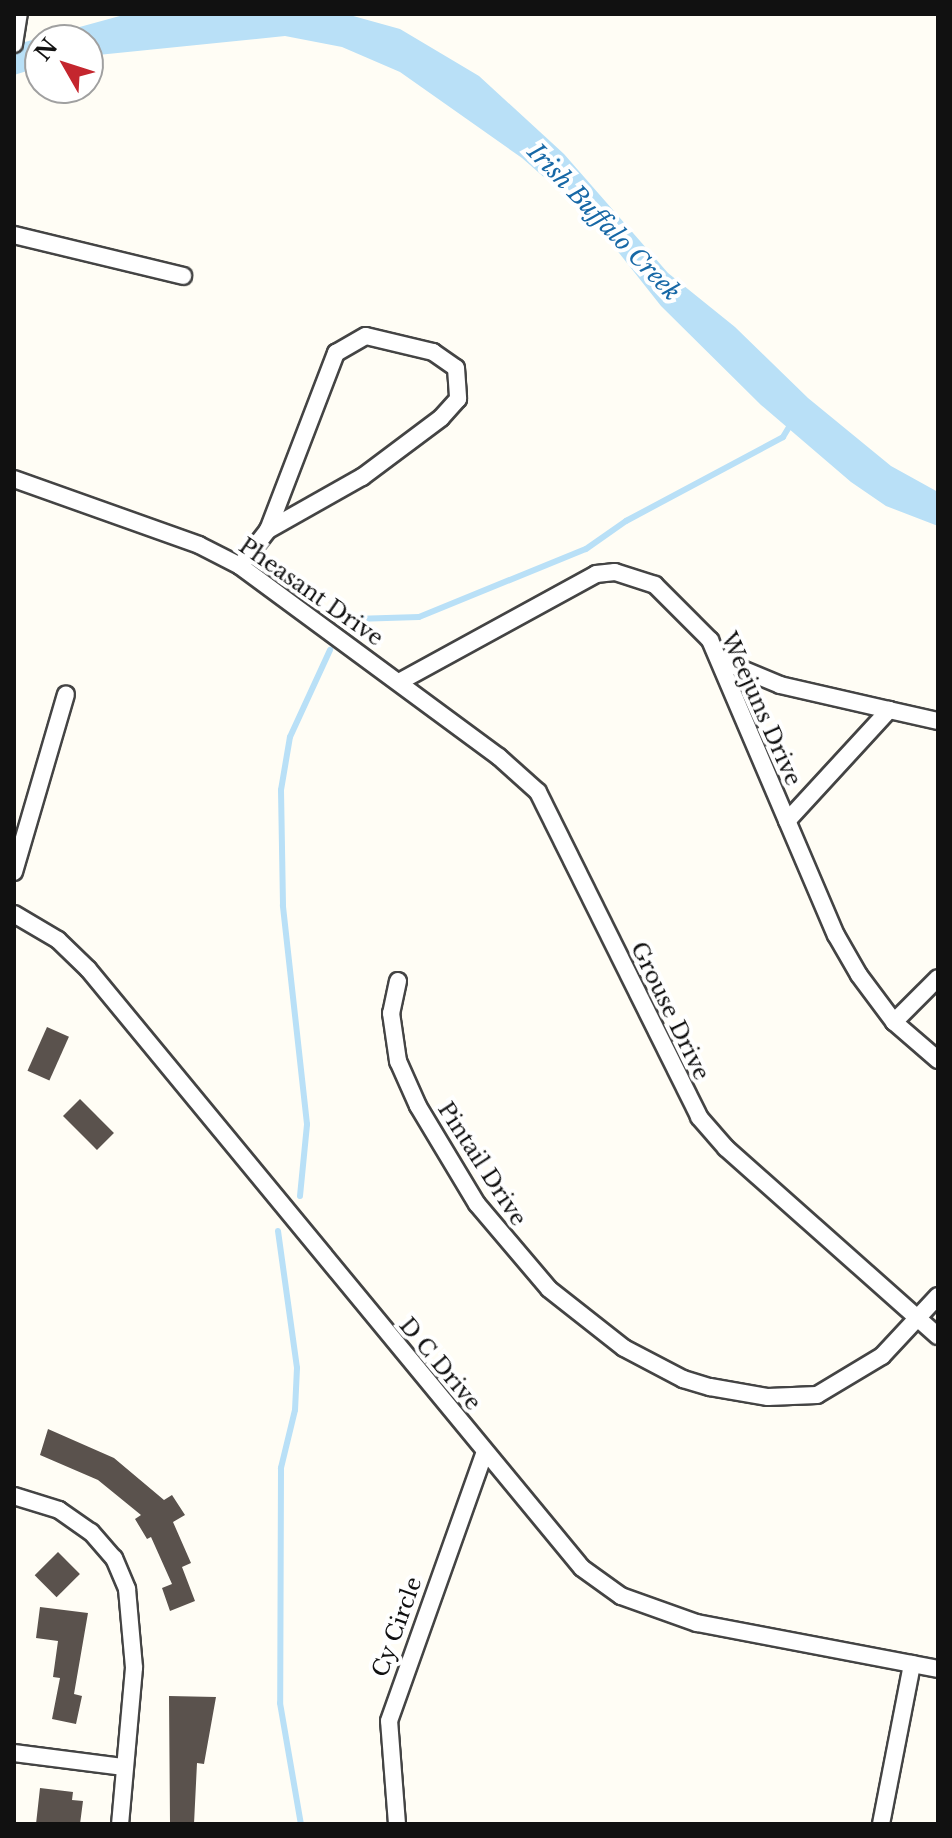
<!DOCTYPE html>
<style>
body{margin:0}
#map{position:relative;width:952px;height:1838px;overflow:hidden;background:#fffdf5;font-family:"Libre Baskerville",serif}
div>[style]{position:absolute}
.water>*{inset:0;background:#b9e0f7}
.stream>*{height:6px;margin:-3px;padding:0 3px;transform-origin:3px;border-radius:3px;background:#b9e0f7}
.building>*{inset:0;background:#5a524d;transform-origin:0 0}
.roads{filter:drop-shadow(2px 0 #444) drop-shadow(-2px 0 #444) drop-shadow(0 2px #444) drop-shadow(0 -2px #444)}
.street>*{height:16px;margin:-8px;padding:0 8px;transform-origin:8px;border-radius:8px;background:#fff}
span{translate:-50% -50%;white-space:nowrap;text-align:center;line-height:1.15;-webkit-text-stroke:8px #fff;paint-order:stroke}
.street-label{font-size:22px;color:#111}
.water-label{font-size:24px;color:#1768a6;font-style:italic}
.frame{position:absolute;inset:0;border:16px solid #111;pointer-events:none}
.north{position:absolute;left:24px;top:24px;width:80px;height:80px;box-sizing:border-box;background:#fff;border:2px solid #a0a0a0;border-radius:50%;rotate:309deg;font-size:22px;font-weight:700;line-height:32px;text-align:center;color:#111}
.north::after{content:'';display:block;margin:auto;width:28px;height:36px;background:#c4262e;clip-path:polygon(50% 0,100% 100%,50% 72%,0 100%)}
</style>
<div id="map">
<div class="water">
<div style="clip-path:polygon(127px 14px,346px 14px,400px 29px,479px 76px,564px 154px,668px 273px,735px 327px,808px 398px,891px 466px,938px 492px,938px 526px,886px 506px,851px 482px,761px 405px,661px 306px,593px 220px,522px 158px,400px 72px,342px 47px,285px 36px,88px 56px,88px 40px,40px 40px,40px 67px,14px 75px,14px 45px)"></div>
</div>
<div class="stream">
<div style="left:349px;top:626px;width:9px;rotate:-54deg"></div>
<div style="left:354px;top:619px;width:65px;rotate:-1.8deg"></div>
<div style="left:419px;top:617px;width:180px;rotate:-22.2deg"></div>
<div style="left:586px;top:549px;width:49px;rotate:-35deg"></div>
<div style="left:626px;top:521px;width:178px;rotate:-28.1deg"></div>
<div style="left:783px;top:437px;width:17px;rotate:-59deg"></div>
<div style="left:300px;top:1196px;width:72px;rotate:-84.4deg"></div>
<div style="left:307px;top:1124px;width:220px;rotate:-96.3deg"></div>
<div style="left:283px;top:905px;width:115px;rotate:-91deg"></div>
<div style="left:281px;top:790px;width:54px;rotate:-80.4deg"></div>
<div style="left:290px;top:737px;width:96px;rotate:-65.3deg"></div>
<div style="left:278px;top:1231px;width:138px;rotate:82.1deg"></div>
<div style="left:297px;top:1368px;width:42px;rotate:92.7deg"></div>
<div style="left:295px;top:1410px;width:60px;rotate:103.6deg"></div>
<div style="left:281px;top:1468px;width:235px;rotate:90.2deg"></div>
<div style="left:280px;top:1703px;width:123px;rotate:80.2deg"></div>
</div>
<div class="building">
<div style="left:47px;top:1027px;width:24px;height:48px;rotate:24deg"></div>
<div style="left:80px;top:1099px;width:48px;height:24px;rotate:45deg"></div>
<div style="clip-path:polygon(48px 1429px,114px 1458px,164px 1500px,172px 1495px,185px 1515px,173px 1522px,191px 1563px,182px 1567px,195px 1601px,170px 1611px,162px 1588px,172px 1584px,151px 1537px,147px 1539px,135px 1519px,141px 1515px,98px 1480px,40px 1455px)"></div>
<div style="left:58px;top:1552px;width:31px;height:33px;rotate:45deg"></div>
<div style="clip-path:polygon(40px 1607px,88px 1613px,74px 1694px,82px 1696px,76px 1724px,52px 1719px,60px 1678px,53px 1677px,58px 1641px,36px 1638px)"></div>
<div style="clip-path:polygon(169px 1696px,216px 1697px,204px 1764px,197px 1763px,194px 1824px,170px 1824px)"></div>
<div style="clip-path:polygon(40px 1788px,73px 1792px,72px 1800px,83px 1801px,80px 1824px,36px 1824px)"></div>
</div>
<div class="roads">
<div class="street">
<div style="left:14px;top:44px;width:30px;rotate:-81deg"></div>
<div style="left:14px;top:235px;width:174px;rotate:13.6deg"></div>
<div style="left:14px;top:479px;width:196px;rotate:19.6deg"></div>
<div style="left:199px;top:545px;width:46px;rotate:27.1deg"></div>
<div style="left:240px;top:566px;width:322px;rotate:36.4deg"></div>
<div style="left:499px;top:757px;width:52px;rotate:41.9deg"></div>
<div style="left:538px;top:792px;width:363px;rotate:63.6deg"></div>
<div style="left:699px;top:1117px;width:41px;rotate:48.9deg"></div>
<div style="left:726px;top:1148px;width:283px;rotate:41.6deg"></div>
<div style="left:240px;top:566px;width:46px;rotate:-52.1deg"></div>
<div style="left:268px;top:530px;width:190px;rotate:-69deg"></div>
<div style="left:336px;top:353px;width:34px;rotate:-30deg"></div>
<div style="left:366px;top:336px;width:69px;rotate:13.4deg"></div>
<div style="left:433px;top:352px;width:28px;rotate:35deg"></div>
<div style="left:456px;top:368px;width:31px;rotate:86deg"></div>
<div style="left:458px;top:399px;width:25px;rotate:132deg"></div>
<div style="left:441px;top:418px;width:99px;rotate:143.2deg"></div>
<div style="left:362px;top:477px;width:108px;rotate:150.6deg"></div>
<div style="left:720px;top:660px;width:65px;rotate:22.6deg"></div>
<div style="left:780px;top:685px;width:112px;rotate:12.9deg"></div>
<div style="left:399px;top:682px;width:225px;rotate:-28.7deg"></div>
<div style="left:596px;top:574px;width:19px;rotate:-6deg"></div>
<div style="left:615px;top:572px;width:42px;rotate:18deg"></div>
<div style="left:655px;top:585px;width:78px;rotate:45deg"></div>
<div style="left:710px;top:640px;width:321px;rotate:66.9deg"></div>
<div style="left:836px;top:935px;width:46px;rotate:60.1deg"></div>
<div style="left:859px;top:975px;width:59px;rotate:53.3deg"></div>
<div style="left:894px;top:1022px;width:58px;rotate:40.8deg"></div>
<div style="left:787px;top:821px;width:151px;rotate:-47.4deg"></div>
<div style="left:889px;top:710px;width:50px;rotate:12.7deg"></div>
<div style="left:14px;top:872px;width:185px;rotate:-73.7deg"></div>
<div style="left:14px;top:914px;width:51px;rotate:30.6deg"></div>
<div style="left:58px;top:940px;width:42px;rotate:44deg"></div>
<div style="left:88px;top:969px;width:776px;rotate:50.49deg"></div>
<div style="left:582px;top:1568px;width:48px;rotate:35.7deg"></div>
<div style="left:621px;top:1596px;width:81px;rotate:19.6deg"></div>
<div style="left:697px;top:1623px;width:245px;rotate:10.8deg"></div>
<div style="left:398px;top:981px;width:33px;rotate:102deg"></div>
<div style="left:391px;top:1013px;width:49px;rotate:81.7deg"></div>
<div style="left:398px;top:1061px;width:49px;rotate:66deg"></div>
<div style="left:418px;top:1106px;width:114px;rotate:59deg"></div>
<div style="left:477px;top:1204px;width:111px;rotate:49.7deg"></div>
<div style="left:549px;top:1289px;width:95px;rotate:38.2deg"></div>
<div style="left:624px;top:1348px;width:67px;rotate:27.7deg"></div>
<div style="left:683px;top:1379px;width:28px;rotate:17deg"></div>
<div style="left:710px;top:1387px;width:59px;rotate:9.8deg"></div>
<div style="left:768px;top:1397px;width:49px;rotate:-2.3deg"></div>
<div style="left:817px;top:1395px;width:76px;rotate:-31deg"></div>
<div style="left:882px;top:1356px;width:82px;rotate:-47deg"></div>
<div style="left:894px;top:1022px;width:62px;rotate:-45deg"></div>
<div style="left:14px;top:1496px;width:47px;rotate:17.3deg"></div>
<div style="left:59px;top:1510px;width:39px;rotate:35deg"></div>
<div style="left:91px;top:1532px;width:35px;rotate:49deg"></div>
<div style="left:114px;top:1558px;width:34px;rotate:67deg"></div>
<div style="left:127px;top:1589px;width:79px;rotate:84.9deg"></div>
<div style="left:134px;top:1668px;width:157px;rotate:95.1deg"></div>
<div style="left:14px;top:1753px;width:111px;rotate:7.3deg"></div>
<div style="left:397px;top:1824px;width:103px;rotate:-94.4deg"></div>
<div style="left:389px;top:1721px;width:286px;rotate:-70.4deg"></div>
<div style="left:881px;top:1824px;width:163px;rotate:-79deg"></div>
</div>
</div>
<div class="street-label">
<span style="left:311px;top:592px;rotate:35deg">Pheasant Drive</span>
<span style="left:761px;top:709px;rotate:66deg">Weejuns Drive</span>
<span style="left:670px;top:1011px;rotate:64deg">Grouse Drive</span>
<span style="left:482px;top:1164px;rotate:57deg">Pintail Drive</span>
<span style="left:440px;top:1364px;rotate:50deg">D C Drive</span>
<span style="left:397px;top:1627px;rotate:-70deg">Cy Circle</span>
</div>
<div class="water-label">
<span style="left:604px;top:222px;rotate:46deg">Irish Buffalo Creek</span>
</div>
<div class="frame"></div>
<div class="north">N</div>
</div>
